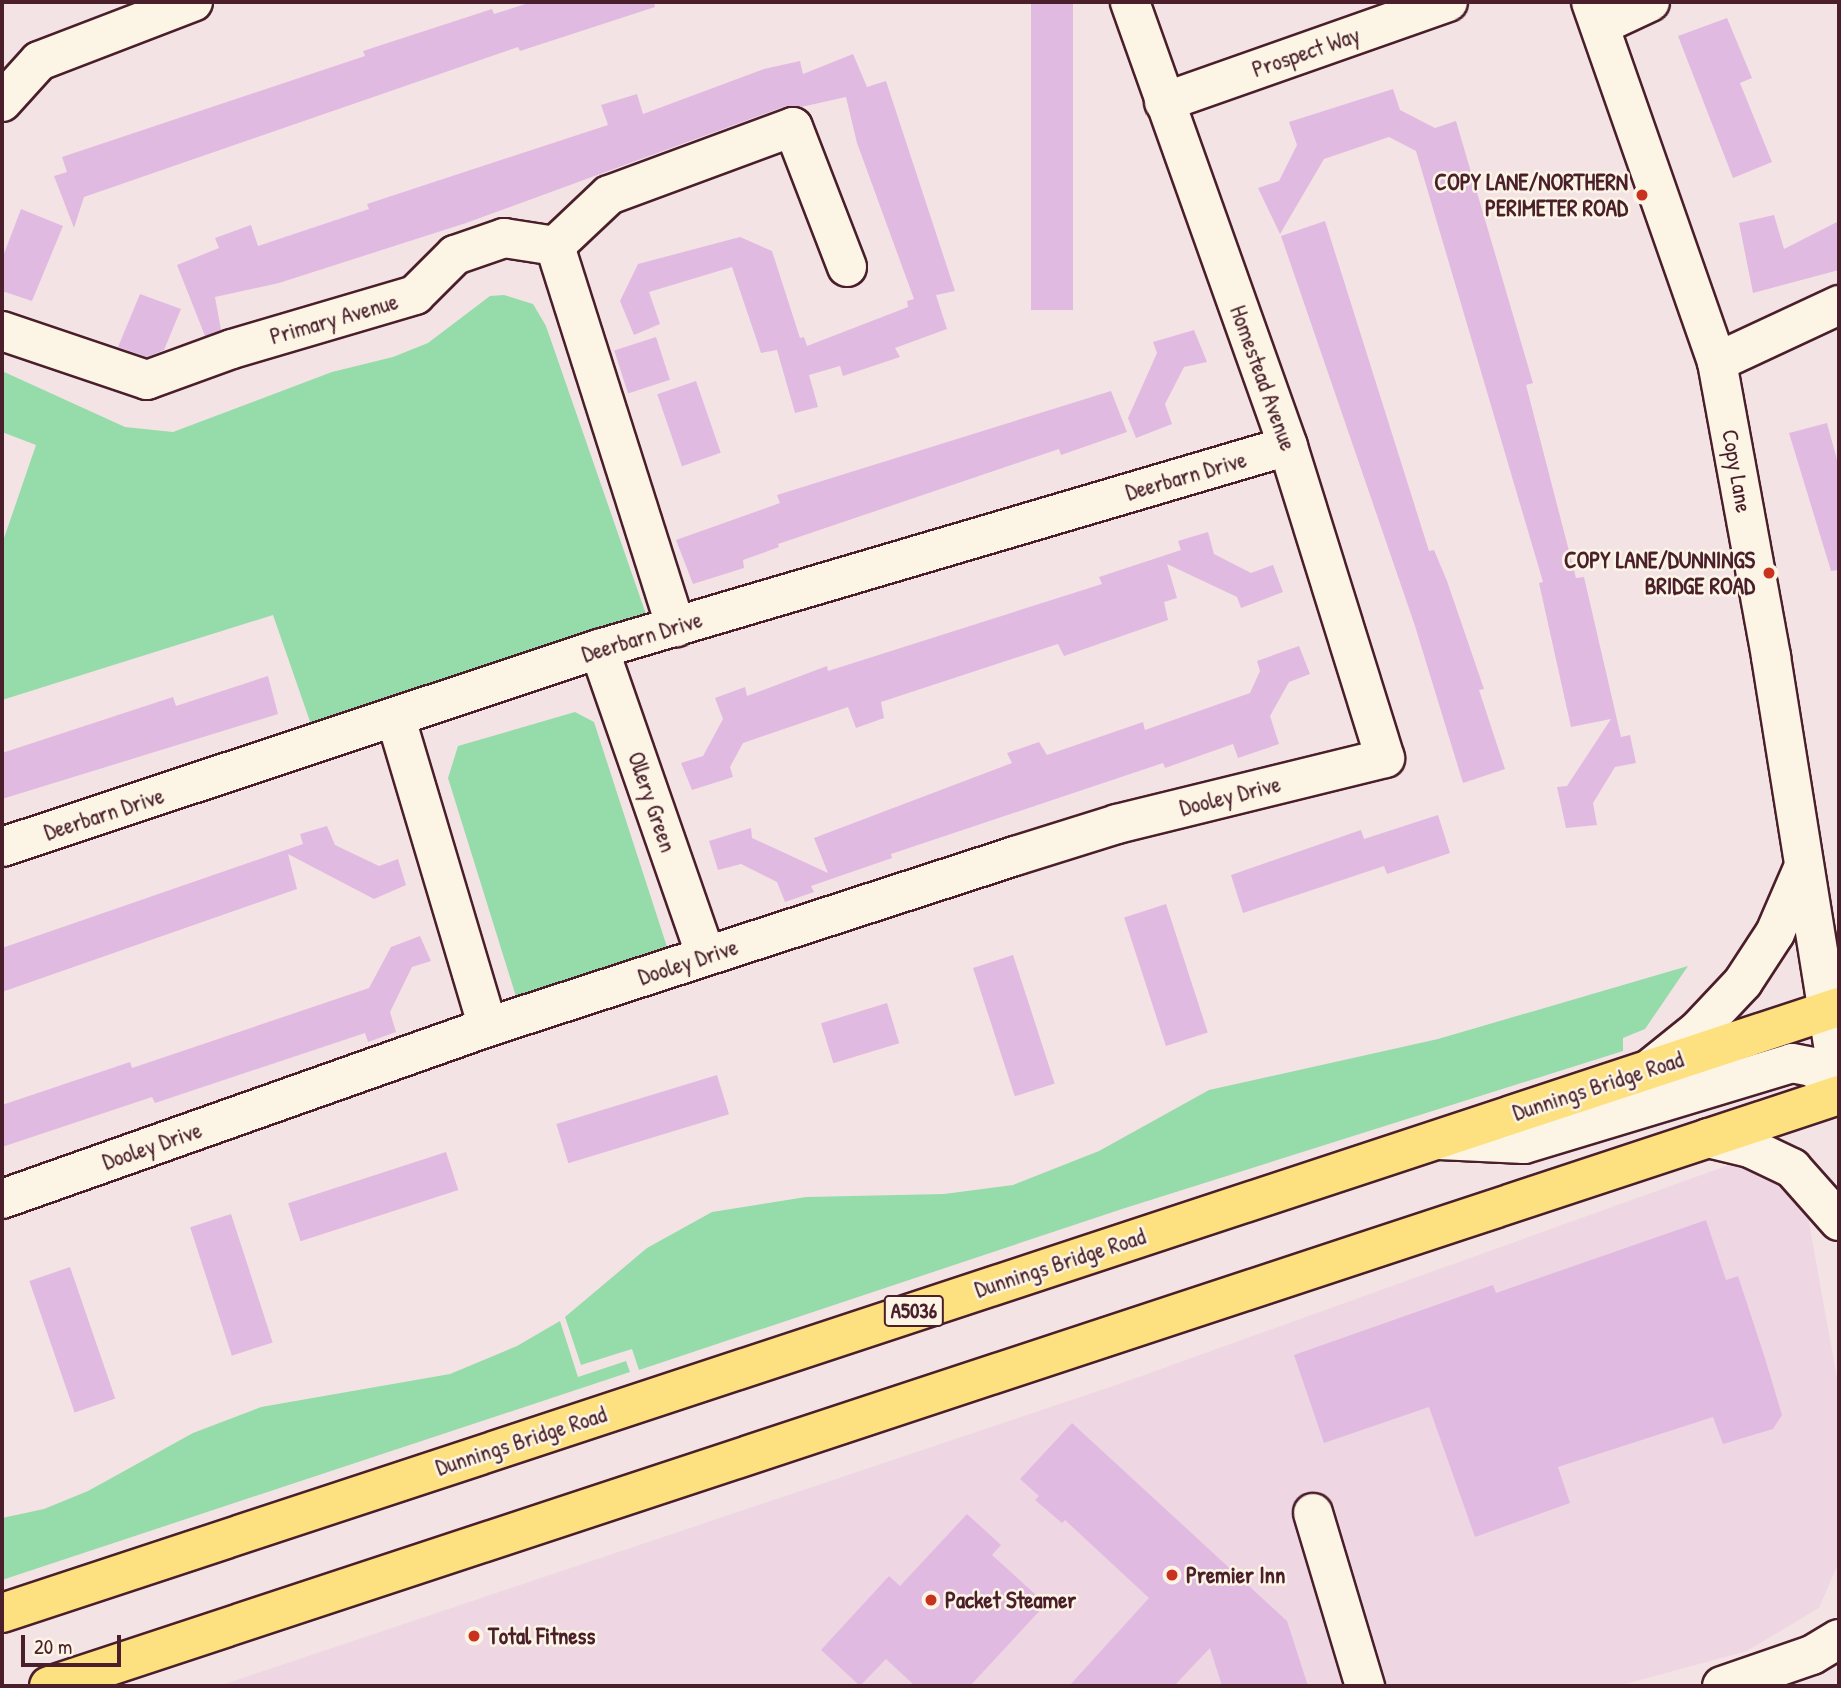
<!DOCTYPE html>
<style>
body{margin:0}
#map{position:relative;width:1841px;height:1688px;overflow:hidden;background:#f4e3e4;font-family:"Patrick Hand",sans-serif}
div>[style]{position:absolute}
.built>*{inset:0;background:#eed7e3}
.green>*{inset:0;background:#95dcaa}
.building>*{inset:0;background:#e1bae2;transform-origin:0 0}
.roads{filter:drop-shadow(2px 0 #4a1f2b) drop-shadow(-2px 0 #4a1f2b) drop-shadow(0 2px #4a1f2b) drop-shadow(0 -2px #4a1f2b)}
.minor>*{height:38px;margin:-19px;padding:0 19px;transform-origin:19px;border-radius:19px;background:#fcf5e5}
.secondary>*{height:38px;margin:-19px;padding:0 19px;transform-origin:19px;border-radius:19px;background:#fcf5e5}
.trunk>*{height:38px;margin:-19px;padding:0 19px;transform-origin:19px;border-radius:19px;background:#fde080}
.dots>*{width:19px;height:19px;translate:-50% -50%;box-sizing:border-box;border:4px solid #fcf5e5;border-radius:50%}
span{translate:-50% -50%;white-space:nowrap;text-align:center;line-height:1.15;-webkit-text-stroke:5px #fcf5e5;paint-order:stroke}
.shield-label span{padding:2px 5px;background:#fcf5e5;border:2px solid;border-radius:5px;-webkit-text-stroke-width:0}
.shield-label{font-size:21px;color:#4a1f2b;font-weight:700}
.street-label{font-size:23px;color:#4a1f2b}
.poi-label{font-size:23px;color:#4a1f2b;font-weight:700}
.right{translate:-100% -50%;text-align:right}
.left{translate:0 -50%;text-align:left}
.frame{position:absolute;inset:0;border:4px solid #4a1f2b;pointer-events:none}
.scale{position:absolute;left:21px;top:1635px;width:100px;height:32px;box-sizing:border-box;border:4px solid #4a1f2b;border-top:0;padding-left:9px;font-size:21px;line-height:24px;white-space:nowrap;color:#4a1f2b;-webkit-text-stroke:5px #fcf5e5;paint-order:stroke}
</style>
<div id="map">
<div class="built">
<div style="clip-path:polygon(1729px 1165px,1772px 1173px,1805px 1200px,1839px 1389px,1839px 1562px,1819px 1608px,1747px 1651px,1618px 1686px,219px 1686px,1119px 1384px)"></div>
</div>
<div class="green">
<div style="clip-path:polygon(504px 295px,533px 304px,546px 326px,648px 620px,314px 733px,273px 615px,2px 700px,2px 544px,36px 445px,2px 432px,2px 371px,125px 427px,173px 432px,332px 372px,393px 357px,428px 343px,490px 296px)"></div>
<div style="clip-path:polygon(575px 712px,594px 722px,669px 953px,518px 1003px,448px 778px,458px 746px)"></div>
<div style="clip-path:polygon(1688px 966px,1645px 1029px,1623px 1038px,1623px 1051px,1122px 1209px,639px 1370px,632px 1349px,581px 1365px,565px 1317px,647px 1248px,712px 1212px,806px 1197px,944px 1194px,1013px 1185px,1099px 1151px,1209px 1090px,1438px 1039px)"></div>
<div style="clip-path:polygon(560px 1321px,578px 1377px,626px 1361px,630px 1372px,2px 1580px,2px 1518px,44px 1509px,88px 1491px,193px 1433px,261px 1407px,450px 1374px,517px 1346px)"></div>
</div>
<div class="building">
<div style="clip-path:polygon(532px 2px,654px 2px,655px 7px,520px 51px,518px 47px,84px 197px,74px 228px,54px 176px,67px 172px,62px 157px,365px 56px,363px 51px,492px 9px,494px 14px)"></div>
<div style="left:1031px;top:2px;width:42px;height:308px"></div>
<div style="clip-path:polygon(1727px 18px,1752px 78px,1740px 83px,1772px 162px,1733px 178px,1678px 36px)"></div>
<div style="clip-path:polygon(853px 54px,867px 87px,886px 81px,955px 291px,936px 295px,947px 329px,895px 348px,900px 357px,843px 376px,840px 366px,809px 375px,818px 407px,795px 413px,777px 350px,761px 353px,732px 267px,649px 292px,660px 324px,634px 335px,620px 301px,638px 264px,740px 237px,772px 251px,800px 338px,804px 337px,807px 346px,908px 307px,907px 301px,914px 299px,857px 143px,846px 97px,801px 107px,786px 106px,466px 223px,279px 283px,215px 297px,221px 330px,205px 336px,177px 265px,219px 248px,215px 238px,251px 225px,258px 246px,369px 209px,367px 204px,608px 125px,601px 105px,637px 94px,643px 114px,764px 69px,800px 61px,803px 74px)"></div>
<div style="clip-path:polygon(1393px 89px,1400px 110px,1435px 128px,1456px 121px,1533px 383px,1526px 385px,1576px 578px,1584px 577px,1621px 737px,1630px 735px,1636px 763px,1615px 767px,1593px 803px,1597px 825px,1566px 828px,1557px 787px,1567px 786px,1611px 719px,1571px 727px,1539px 583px,1543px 582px,1416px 151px,1389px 137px,1324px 159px,1280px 234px,1258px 188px,1279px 181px,1297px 145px,1289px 122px)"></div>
<div style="clip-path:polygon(21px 209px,63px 226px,32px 301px,2px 291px,2px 259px)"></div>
<div style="clip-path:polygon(1774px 215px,1784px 249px,1839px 221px,1839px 270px,1753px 293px,1739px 223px)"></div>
<div style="clip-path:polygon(1325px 221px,1429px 551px,1434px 550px,1447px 581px,1484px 689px,1479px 690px,1505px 769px,1463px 783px,1415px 626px,1281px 236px)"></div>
<div style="clip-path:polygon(140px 294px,181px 309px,164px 350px,147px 357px,118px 347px)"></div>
<div style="clip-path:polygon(1194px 330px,1207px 362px,1184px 367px,1165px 404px,1172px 424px,1136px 438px,1128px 418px,1157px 353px,1153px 342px)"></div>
<div style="left:656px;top:337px;width:45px;height:44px;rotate:72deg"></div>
<div style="left:696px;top:381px;width:76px;height:41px;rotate:71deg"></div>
<div style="clip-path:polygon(1111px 391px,1127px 432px,1061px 455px,1059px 449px,778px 544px,779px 547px,743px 560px,744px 568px,693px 584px,676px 540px,780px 503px,777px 495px)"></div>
<div style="clip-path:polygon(1827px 423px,1839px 467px,1839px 570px,1831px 571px,1789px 433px)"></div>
<div style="clip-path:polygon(1208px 532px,1214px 554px,1251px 573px,1273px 565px,1283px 592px,1241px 608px,1237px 597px,1167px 564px,1177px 598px,1164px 602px,1168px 620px,1064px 656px,1058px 644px,881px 702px,884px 718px,856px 728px,848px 707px,743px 743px,730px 767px,733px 777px,692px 790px,681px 763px,703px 756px,723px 719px,715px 698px,745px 687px,747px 696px,827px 666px,828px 671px,1102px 584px,1099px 577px,1181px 550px,1178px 541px)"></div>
<div style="clip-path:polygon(1299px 646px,1310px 674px,1289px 682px,1270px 716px,1279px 744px,1238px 758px,1233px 744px,1165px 768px,1163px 763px,891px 854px,892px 858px,811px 886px,814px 892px,785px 902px,777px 882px,741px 864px,718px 870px,709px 841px,751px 828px,752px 838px,828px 873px,814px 838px,1012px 763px,1007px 753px,1039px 742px,1047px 755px,1143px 722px,1145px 730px,1250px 693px,1260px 671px,1257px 661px)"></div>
<div style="clip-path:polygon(268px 676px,278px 714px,2px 799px,2px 753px,173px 697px,176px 706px)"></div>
<div style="clip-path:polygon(1438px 815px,1450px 853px,1387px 874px,1384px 866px,1243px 913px,1231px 875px,1361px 830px,1364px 839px)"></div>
<div style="clip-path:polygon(327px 826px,335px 845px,379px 866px,398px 859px,406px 885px,374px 899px,288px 854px,297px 889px,2px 992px,2px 948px,303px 844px,300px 834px)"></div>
<div style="left:1166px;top:904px;width:135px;height:44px;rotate:72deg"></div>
<div style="clip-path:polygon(420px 936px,431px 961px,412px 967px,390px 1012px,396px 1032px,368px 1042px,365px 1033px,155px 1103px,152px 1097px,2px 1147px,2px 1105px,130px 1062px,132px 1068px,369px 988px,391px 947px)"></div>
<div style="left:1013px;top:955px;width:135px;height:42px;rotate:72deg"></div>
<div style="left:887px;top:1003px;width:42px;height:69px;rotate:73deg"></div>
<div style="left:717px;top:1075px;width:41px;height:168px;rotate:73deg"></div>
<div style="left:446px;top:1152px;width:40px;height:166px;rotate:72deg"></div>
<div style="left:231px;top:1214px;width:135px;height:43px;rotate:72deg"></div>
<div style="clip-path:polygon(1706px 1220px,1726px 1280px,1738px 1276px,1764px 1355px,1782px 1415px,1773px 1429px,1723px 1444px,1713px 1417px,1558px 1467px,1570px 1503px,1475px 1537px,1429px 1407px,1324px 1443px,1294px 1355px,1493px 1285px,1496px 1293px)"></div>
<div style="left:70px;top:1267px;width:139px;height:43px;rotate:71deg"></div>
<div style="clip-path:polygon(1072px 1423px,1287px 1621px,1308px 1686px,1222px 1686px,1210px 1648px,1174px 1686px,1069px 1686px,1149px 1598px,1065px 1520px,1062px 1523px,1035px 1500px,1039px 1496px,1020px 1479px)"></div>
<div style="clip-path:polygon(967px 1514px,1001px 1545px,992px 1555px,1046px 1604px,970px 1686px,915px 1686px,886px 1659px,860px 1686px,821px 1650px,889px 1576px,900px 1586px)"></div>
</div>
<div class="roads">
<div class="minor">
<div style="left:1601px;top:25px;width:54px;rotate:-25.1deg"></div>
<div style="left:2px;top:102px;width:55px;rotate:-47.9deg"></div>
<div style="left:39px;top:61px;width:165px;rotate:-21deg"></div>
<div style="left:1164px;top:102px;width:301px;rotate:-19.4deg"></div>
<div style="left:555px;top:246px;width:74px;rotate:-43.4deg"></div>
<div style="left:609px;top:195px;width:196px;rotate:-20.3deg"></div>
<div style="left:793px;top:127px;width:150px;rotate:68.9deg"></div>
<div style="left:2px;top:331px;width:153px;rotate:18.7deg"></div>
<div style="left:147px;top:380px;width:90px;rotate:-20deg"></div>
<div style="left:232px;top:349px;width:191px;rotate:-16.4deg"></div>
<div style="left:415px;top:295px;width:57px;rotate:-45deg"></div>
<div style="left:455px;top:255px;width:52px;rotate:-19.1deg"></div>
<div style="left:504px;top:238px;width:52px;rotate:8.9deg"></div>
<div style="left:555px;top:246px;width:400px;rotate:72.4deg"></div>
<div style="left:1717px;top:362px;width:135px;rotate:-25deg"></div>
<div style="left:599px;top:649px;width:325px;rotate:70.8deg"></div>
<div style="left:396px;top:719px;width:321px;rotate:73.4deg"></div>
<div style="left:2px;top:847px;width:629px;rotate:-18.35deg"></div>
<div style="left:599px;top:649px;width:718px;rotate:-16.42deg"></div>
<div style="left:2px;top:1199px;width:516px;rotate:-19.49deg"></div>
<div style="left:488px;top:1027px;width:554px;rotate:-17.98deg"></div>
<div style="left:1015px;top:856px;width:107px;rotate:-17.4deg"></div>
<div style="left:1117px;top:824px;width:276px;rotate:-13.8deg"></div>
<div style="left:1385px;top:758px;width:327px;rotate:-107.3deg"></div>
<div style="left:1288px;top:446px;width:471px;rotate:-109.6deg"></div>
<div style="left:1313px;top:1513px;width:181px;rotate:73.3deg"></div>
</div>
<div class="secondary">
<div style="left:1591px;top:2px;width:381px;rotate:70.7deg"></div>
<div style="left:1717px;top:362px;width:300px;rotate:79.6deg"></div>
<div style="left:1771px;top:657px;width:428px;rotate:80.9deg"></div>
<div style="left:1652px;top:1067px;width:59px;rotate:-38.8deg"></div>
<div style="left:1698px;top:1030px;width:66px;rotate:-46.8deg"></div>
<div style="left:1743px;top:982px;width:59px;rotate:-56.9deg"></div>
<div style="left:1775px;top:933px;width:73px;rotate:-66.6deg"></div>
<div style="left:1708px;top:1138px;width:43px;rotate:13.4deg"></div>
<div style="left:1750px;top:1148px;width:47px;rotate:25.5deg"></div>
<div style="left:1792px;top:1168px;width:71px;rotate:48.4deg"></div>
<div style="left:1439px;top:1140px;width:85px;rotate:2.7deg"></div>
<div style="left:1524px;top:1144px;width:280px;rotate:-16.8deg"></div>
<div style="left:1792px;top:1063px;width:21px;rotate:11deg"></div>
<div style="left:1813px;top:1067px;width:35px;rotate:41deg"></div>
<div style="left:1722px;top:1686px;width:95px;rotate:-19deg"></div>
<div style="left:1812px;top:1655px;width:31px;rotate:-31deg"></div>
</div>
<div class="trunk">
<div style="left:2px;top:1613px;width:1934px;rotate:-18.26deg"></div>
<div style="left:49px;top:1686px;width:1885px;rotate:-18.27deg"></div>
</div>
</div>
<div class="dots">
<div style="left:1642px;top:195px;background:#c8321e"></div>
<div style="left:1769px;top:573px;background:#c8321e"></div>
<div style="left:1172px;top:1575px;background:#c8321e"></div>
<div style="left:931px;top:1600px;background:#c8321e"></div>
<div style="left:474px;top:1636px;background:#c8321e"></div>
</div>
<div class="shield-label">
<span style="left:914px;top:1311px">A5036</span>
</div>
<div class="street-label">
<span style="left:1306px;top:52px;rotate:-19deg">Prospect Way</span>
<span style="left:334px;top:319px;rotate:-16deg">Primary Avenue</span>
<span style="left:1263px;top:378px;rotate:70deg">Homestead Avenue</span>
<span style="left:1737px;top:471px;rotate:80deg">Copy Lane</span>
<span style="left:1186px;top:476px;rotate:-16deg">Deerbarn Drive</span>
<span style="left:642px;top:637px;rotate:-17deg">Deerbarn Drive</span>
<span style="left:1230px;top:796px;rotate:-14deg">Dooley Drive</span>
<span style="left:652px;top:802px;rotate:71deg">Ollery Green</span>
<span style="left:104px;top:814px;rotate:-18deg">Deerbarn Drive</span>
<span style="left:688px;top:962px;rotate:-18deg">Dooley Drive</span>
<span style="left:1598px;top:1086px;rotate:-18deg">Dunnings Bridge Road</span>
<span style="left:152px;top:1146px;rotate:-19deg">Dooley Drive</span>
<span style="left:1060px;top:1263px;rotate:-18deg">Dunnings Bridge Road</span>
<span style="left:521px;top:1441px;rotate:-18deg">Dunnings Bridge Road</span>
</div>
<div class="poi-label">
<span class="right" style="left:1628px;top:195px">COPY LANE/NORTHERN<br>PERIMETER ROAD</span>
<span class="right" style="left:1755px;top:573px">COPY LANE/DUNNINGS<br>BRIDGE ROAD</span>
<span class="left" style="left:1186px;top:1575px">Premier Inn</span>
<span class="left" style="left:945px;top:1600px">Packet Steamer</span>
<span class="left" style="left:488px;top:1636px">Total Fitness</span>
</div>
<div class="frame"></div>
<div class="scale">20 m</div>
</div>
